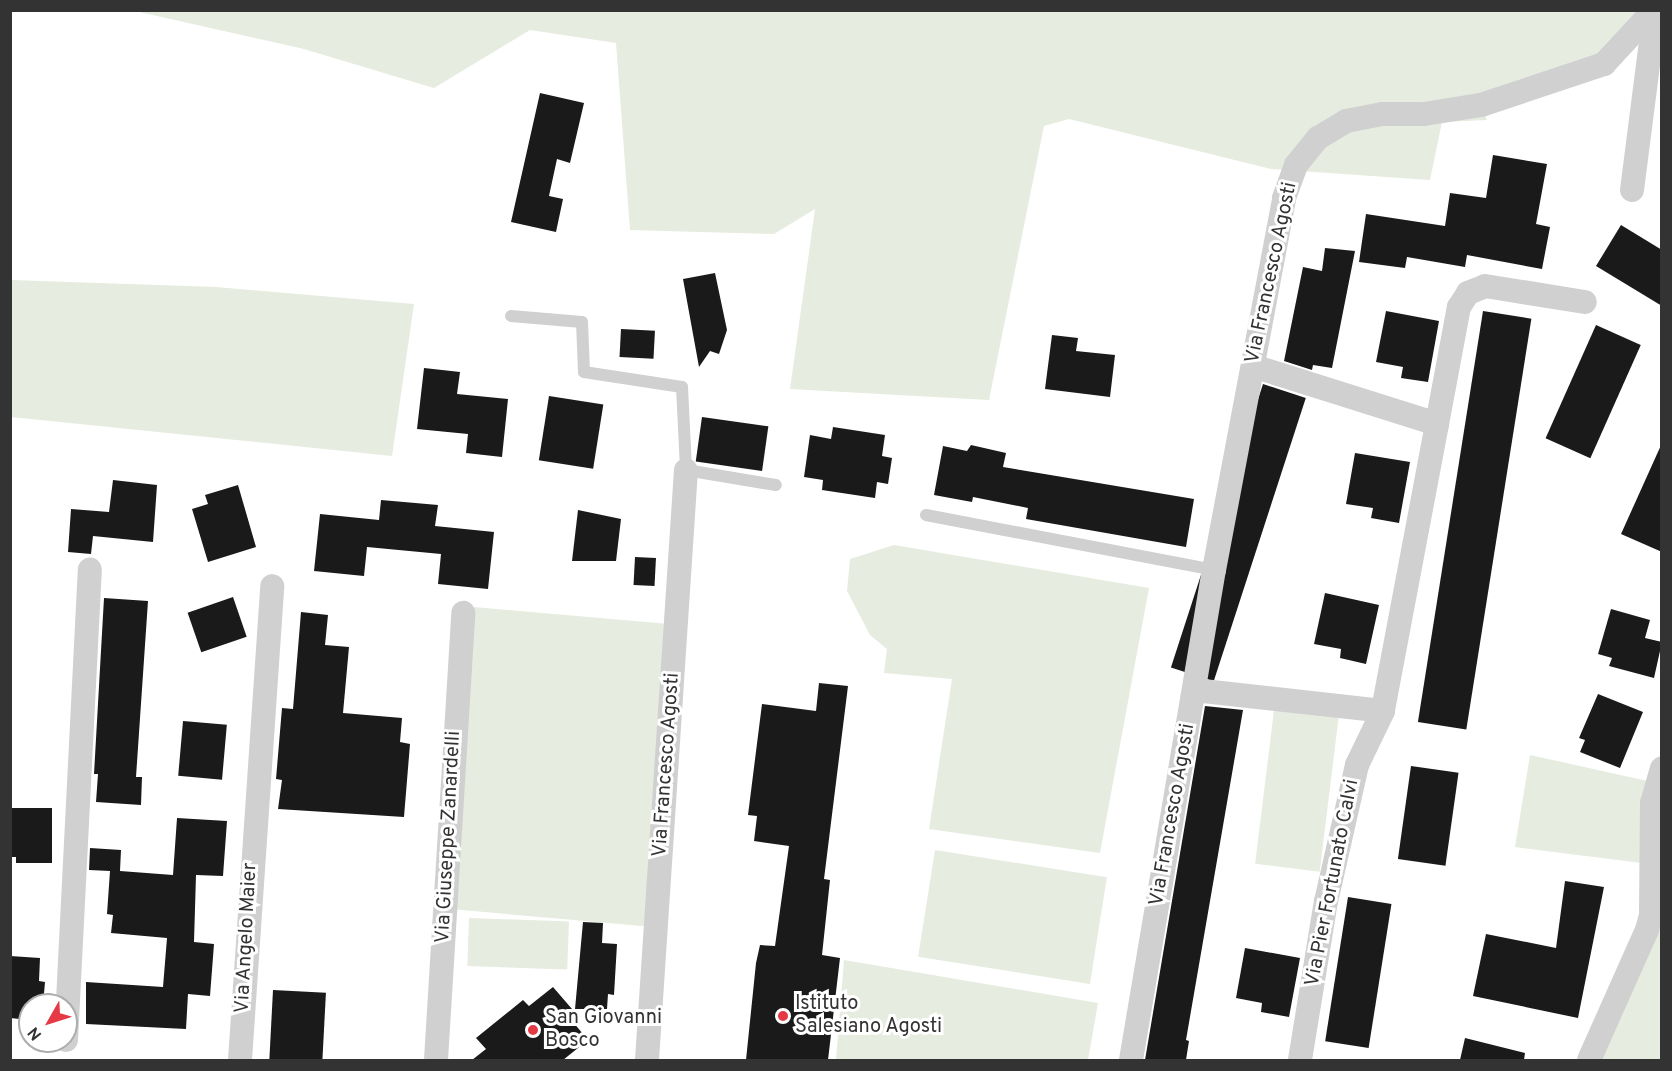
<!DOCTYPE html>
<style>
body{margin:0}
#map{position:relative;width:1672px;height:1071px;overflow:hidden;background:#fff;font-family:Overpass,sans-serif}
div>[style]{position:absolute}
.green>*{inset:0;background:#e6ecdf;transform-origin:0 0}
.building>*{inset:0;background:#1a1a1a;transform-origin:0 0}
.lane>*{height:12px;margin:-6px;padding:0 6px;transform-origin:6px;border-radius:6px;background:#d0d0d0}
.street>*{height:24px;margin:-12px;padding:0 12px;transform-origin:12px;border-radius:12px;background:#d0d0d0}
.dots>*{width:16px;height:16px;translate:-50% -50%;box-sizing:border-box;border:3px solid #fff;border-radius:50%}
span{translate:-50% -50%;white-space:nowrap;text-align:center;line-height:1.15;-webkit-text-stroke:6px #fff;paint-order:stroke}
.street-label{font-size:20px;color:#333}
.poi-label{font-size:20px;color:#333}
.left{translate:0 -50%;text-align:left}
.frame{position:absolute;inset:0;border:12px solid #333;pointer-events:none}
.north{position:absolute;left:18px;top:993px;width:60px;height:60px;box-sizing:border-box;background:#fff;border:2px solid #adadad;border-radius:50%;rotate:231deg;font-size:16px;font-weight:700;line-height:24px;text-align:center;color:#333}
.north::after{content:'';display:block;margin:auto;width:21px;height:27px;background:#e63946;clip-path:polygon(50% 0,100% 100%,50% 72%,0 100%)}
</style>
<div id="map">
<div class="green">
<div style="clip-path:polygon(135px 11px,1651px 11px,1619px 51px,1481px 106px,1487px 120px,1442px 122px,1430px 180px,1271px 169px,1069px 119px,1044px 126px,989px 400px,790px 389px,815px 209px,774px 234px,630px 230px,616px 43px,530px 30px,434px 88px,304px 49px)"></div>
<div style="clip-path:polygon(11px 280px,216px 287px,414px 304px,392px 456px,11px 417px)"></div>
<div style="clip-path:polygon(894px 545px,1149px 588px,1100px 853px,929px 829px,952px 679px,884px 673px,887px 649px,870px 635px,847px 591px,850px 559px)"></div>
<div style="left:474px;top:607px;width:210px;height:303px;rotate:5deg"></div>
<div style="left:1275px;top:702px;width:65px;height:163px;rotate:7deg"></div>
<div style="clip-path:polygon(1530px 755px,1661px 784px,1661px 1060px,1599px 1060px,1641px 954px,1650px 864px,1515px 847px)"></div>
<div style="left:935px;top:850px;width:174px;height:108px;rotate:9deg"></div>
<div style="left:469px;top:918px;width:100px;height:48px;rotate:2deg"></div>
<div style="clip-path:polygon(844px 960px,1098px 1003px,1088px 1060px,836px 1060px)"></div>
</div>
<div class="building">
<div style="clip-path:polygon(540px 93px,584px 103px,570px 163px,557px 159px,549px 196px,563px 199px,556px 232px,511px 222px)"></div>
<div style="clip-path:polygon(1493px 155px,1547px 164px,1536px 224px,1550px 227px,1542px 269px,1467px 255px,1465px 267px,1407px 257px,1405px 268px,1359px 262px,1366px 214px,1445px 226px,1450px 193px,1486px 198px)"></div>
<div style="clip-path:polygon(1621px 225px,1662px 250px,1662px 306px,1596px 266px)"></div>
<div style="clip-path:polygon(1325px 248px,1355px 251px,1332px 368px,1313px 365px,1312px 370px,1284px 361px,1303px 267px,1322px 271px)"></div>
<div style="clip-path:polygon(715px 273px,727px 330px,719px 354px,710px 351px,699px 367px,683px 279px)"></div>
<div style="clip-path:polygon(1386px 311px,1439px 321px,1428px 382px,1401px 378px,1403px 367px,1376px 362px)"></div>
<div style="left:1483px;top:311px;width:49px;height:416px;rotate:9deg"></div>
<div style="left:1596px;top:325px;width:49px;height:124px;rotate:24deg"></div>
<div style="left:621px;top:329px;width:34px;height:28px;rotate:3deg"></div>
<div style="clip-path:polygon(1052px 335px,1078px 338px,1076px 351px,1115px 355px,1110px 397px,1045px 389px)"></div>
<div style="clip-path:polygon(424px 368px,460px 372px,457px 394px,508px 399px,502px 457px,466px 453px,468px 434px,417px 429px)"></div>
<div style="left:1263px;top:384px;width:45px;height:298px;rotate:18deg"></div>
<div style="left:549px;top:396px;width:55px;height:65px;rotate:9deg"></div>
<div style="left:702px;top:417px;width:67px;height:45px;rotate:8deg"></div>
<div style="clip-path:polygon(833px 427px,885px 435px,882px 456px,892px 458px,888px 484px,877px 482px,875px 498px,822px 490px,823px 480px,804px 477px,810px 435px,831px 439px)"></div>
<div style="clip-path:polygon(1662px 443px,1662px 552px,1621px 534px)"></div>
<div style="clip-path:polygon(971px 445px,1006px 453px,1003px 467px,1194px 499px,1186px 547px,1026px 519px,1028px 508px,973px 497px,972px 502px,934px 495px,943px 446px,967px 451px)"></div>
<div style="clip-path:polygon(1355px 453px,1410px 462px,1399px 523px,1371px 518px,1373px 508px,1346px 504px)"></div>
<div style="clip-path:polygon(113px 480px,157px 485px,153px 542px,93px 536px,91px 554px,68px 552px,71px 509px,109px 512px)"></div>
<div style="clip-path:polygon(238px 485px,256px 547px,208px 562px,192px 509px,208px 504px,205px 495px)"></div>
<div style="clip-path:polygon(381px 500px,438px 505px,435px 526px,494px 532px,488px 589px,438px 584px,441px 554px,367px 547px,364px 576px,314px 571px,320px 514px,379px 520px)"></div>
<div style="clip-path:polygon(578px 510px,621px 519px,616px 561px,572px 561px)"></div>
<div style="left:635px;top:557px;width:21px;height:28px;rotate:3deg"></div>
<div style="clip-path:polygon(1325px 593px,1379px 605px,1366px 664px,1340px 658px,1341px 649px,1314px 644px)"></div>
<div style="left:233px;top:597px;width:42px;height:48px;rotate:71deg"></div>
<div style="clip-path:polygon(104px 598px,148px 601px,136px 777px,142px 777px,141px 805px,96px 802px,98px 774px,94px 774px)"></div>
<div style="clip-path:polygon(1611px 609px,1650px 620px,1645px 638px,1662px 642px,1654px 678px,1609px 666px,1612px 658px,1598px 654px)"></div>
<div style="clip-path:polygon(301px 612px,328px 615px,325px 645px,349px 647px,343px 713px,402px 718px,400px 742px,410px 744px,404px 817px,278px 809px,282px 780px,276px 779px,282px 708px,293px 709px)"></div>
<div style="clip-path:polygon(819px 683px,848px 686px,824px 879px,830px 880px,822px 955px,840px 958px,828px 1060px,746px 1060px,756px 963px,760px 945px,775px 946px,789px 846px,754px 841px,757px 816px,748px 815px,762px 704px,816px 711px)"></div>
<div style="clip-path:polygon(1598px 694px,1643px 712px,1620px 768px,1580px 752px,1585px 740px,1579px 738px)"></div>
<div style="clip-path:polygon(1205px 706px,1243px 710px,1186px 1040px,1189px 1041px,1186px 1060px,1145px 1060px)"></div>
<div style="left:183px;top:721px;width:44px;height:55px;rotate:5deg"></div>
<div style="left:1411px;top:766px;width:48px;height:94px;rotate:8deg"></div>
<div style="clip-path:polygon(10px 808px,52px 808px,52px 863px,16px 863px,16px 857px,10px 857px)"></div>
<div style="clip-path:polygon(177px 818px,227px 821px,223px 876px,196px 875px,194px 942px,214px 944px,210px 996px,188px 994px,186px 1029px,86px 1024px,86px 982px,163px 987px,167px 938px,111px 933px,113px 915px,107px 914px,110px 871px,89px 870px,90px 848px,121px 850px,120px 871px,173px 875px)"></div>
<div style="clip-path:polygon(1565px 881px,1604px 887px,1578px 1018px,1473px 996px,1486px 934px,1556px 948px)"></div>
<div style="left:1348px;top:897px;width:44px;height:146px;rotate:9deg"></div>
<div style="clip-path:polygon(583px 922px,603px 923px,602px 943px,617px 944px,614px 995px,608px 994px,607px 1009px,575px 1009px)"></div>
<div style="clip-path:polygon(1245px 948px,1300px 958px,1289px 1017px,1261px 1012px,1262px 1003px,1236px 998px)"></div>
<div style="clip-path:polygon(10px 956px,40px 958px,39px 981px,45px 982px,43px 1005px,30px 1005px,30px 1020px,10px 1018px)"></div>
<div style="clip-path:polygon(553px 987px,572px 1009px,563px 1010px,588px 1040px,563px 1060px,472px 1060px,486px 1049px,476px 1038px,523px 1000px,529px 1006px)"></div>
<div style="left:273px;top:990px;width:53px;height:70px;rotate:3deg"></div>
<div style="clip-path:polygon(1465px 1038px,1525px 1053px,1524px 1060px,1460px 1060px)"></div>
</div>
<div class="lane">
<div style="left:511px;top:316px;width:71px;rotate:4.8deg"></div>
<div style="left:582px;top:322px;width:50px;rotate:87.7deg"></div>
<div style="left:584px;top:372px;width:99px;rotate:8.7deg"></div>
<div style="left:682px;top:387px;width:83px;rotate:87.2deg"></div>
<div style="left:686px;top:470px;width:91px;rotate:9.5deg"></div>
<div style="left:926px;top:515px;width:293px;rotate:10.8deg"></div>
</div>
<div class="street">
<div style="left:1632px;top:190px;width:181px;rotate:-82.7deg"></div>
<div style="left:1253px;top:366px;width:193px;rotate:17.5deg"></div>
<div style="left:1437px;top:424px;width:292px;rotate:100.7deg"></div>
<div style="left:1383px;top:711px;width:60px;rotate:115.7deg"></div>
<div style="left:1357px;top:765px;width:139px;rotate:102.8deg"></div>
<div style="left:1326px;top:901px;width:161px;rotate:99.3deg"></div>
<div style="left:1437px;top:424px;width:119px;rotate:-79.4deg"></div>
<div style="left:1459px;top:307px;width:17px;rotate:-57deg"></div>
<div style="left:1468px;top:293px;width:18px;rotate:-22deg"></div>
<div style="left:1485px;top:286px;width:101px;rotate:9.1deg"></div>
<div style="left:1194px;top:690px;width:190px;rotate:6.3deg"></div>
<div style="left:66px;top:1040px;width:471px;rotate:-87.1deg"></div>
<div style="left:240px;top:1060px;width:475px;rotate:-86.1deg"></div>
<div style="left:436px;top:1060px;width:448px;rotate:-86.5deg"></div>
<div style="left:647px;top:1060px;width:591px;rotate:-86.22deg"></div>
<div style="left:1131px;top:1060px;width:497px;rotate:-80.4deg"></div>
<div style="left:1214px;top:570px;width:379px;rotate:-79.3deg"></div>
<div style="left:1284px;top:198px;width:35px;rotate:-70deg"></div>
<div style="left:1296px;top:165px;width:35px;rotate:-51deg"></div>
<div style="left:1318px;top:138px;width:33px;rotate:-31deg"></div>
<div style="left:1346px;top:121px;width:37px;rotate:-11deg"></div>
<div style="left:1382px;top:114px;width:42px"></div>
<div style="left:1424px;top:114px;width:58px;rotate:-9deg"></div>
<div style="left:1481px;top:105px;width:130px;rotate:-18.4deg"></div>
<div style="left:1604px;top:64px;width:74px;rotate:-47.2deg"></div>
<div style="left:1589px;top:1060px;width:142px;rotate:-66deg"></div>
<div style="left:1647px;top:930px;width:16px;rotate:-75deg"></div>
<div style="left:1651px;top:915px;width:112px;rotate:-89.5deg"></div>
<div style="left:1652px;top:803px;width:36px;rotate:-74deg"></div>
</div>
<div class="dots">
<div style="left:783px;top:1016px;background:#e63946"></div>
<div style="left:533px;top:1030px;background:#e63946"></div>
</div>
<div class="street-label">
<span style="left:1272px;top:273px;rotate:-78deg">Via Francesco Agosti</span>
<span style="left:667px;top:765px;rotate:-86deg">Via Francesco Agosti</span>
<span style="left:1173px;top:815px;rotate:-80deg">Via Francesco Agosti</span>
<span style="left:449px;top:837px;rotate:-87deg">Via Giuseppe Zanardelli</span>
<span style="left:1333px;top:883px;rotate:-79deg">Via Pier Fortunato Calvi</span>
<span style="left:247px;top:938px;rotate:-87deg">Via Angelo Maier</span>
</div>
<div class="poi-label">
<span class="left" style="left:795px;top:1016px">Istituto<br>Salesiano Agosti</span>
<span class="left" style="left:545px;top:1030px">San Giovanni<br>Bosco</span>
</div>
<div class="frame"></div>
<div class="north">N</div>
</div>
